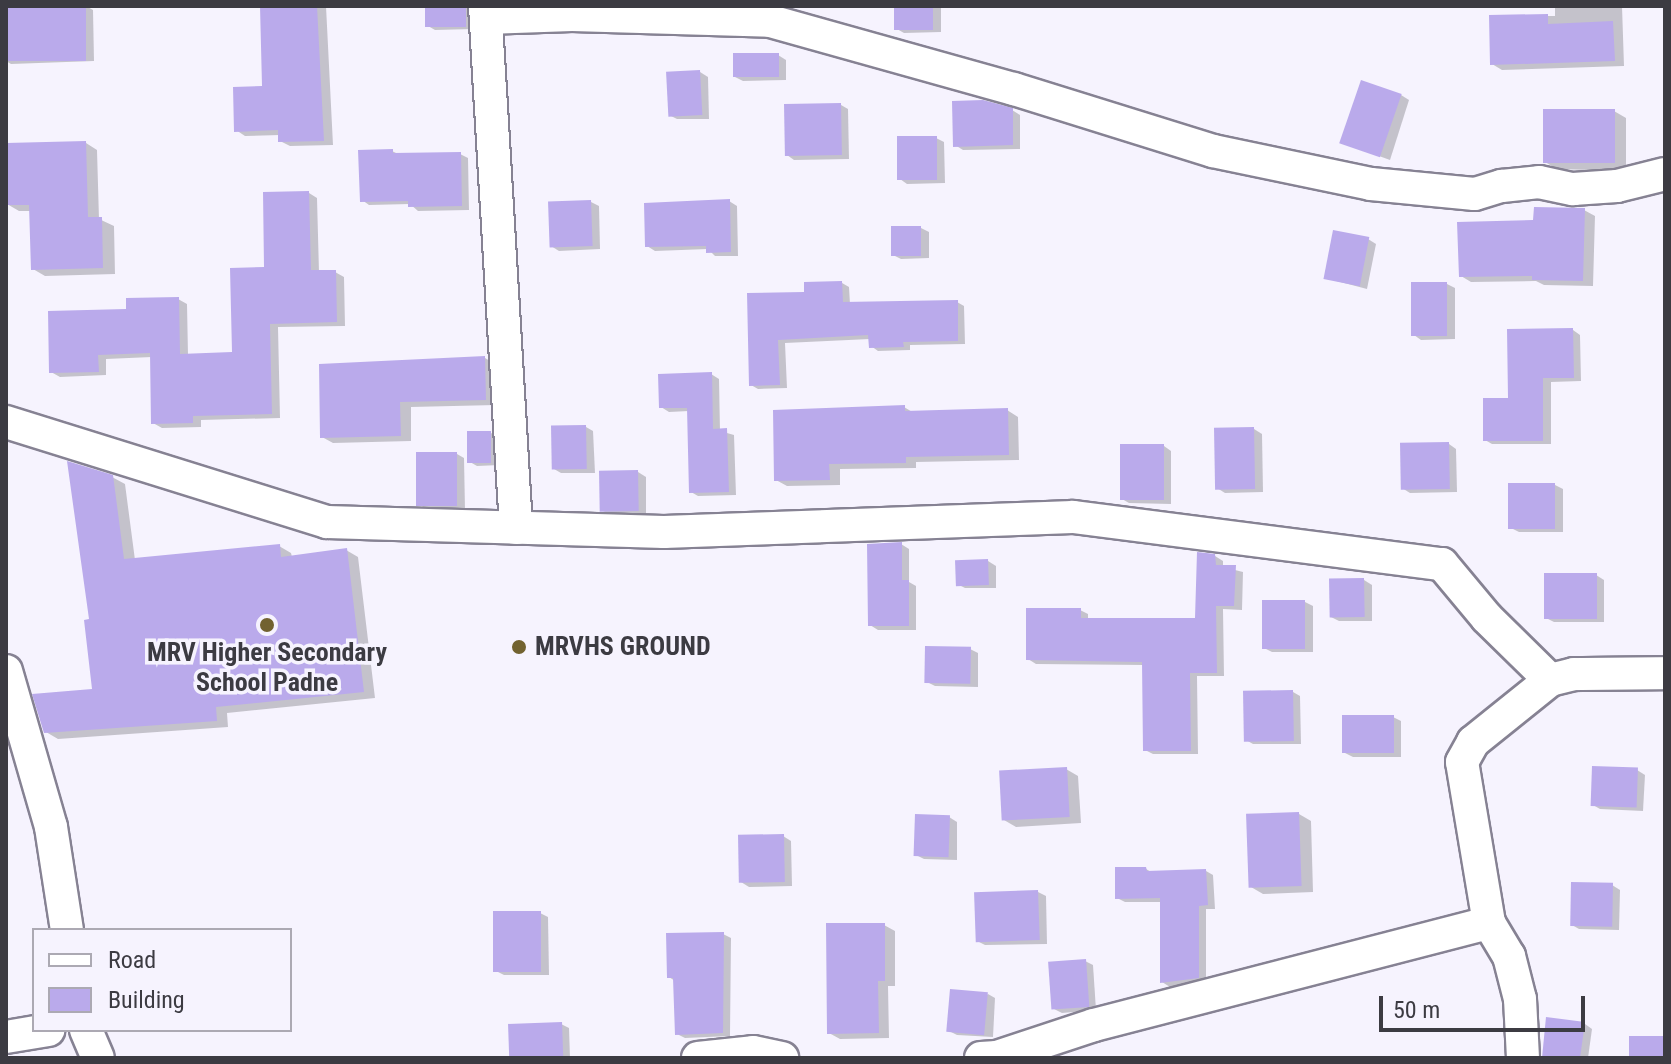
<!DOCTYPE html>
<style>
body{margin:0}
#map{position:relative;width:1671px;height:1064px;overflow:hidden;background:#f6f3fe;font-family:"Roboto Condensed",sans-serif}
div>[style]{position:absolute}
.shadow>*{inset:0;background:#0003}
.building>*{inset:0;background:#baaaeb;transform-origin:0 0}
.roads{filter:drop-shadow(2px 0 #868293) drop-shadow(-2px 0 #868293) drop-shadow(0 2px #868293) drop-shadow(0 -2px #868293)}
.minor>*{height:32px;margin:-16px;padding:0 16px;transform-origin:16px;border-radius:16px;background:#fff}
.dots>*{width:22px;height:22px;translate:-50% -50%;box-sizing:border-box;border:4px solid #f6f3fe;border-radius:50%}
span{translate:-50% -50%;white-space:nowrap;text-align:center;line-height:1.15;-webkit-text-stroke:7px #f6f3fe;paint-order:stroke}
.poi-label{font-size:26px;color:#3c3b42;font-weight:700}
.left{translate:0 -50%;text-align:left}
.frame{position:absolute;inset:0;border:8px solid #3c3b42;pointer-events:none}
.legend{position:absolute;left:32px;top:928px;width:260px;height:104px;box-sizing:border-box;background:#f6f3fe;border:2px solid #aca9b3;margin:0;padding:10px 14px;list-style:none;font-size:24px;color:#3c3b42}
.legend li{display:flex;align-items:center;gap:16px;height:40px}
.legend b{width:40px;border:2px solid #aca9b3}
.scale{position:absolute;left:1379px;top:996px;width:206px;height:36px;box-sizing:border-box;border:4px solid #3c3b42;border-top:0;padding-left:10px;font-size:24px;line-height:28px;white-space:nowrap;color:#3c3b42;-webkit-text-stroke:6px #f6f3fe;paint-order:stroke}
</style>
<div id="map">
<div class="shadow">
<div style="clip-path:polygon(6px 6px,86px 6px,93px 10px,94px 61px,11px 64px,6px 61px)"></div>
<div style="clip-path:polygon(262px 6px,326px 6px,333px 145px,290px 146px,280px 141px,280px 135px,245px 136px,236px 130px,264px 88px)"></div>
<div style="clip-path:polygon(427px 6px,475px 6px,474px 29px,435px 30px,428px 26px)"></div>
<div style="clip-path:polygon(896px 6px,941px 6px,941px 32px,904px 33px,897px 29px)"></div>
<div style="clip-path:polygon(1555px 6px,1622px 6px,1624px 66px,1502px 70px,1492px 64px,1491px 16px,1555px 16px)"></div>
<div style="clip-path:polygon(778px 55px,786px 60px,786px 80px,743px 81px,735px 77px)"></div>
<div style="clip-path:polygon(700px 72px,708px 77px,709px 119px,677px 119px,669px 115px)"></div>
<div style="clip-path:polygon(1401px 95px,1409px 100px,1390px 160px,1343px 143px)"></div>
<div style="clip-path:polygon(841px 105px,848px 109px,849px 159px,794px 160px,787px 155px)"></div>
<div style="clip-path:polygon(1012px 110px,1020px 115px,1020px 149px,963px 150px,955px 145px)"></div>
<div style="clip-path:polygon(1614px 111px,1626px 118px,1626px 171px,1557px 169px,1545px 162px)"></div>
<div style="clip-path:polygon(936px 138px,944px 142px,945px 183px,907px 184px,900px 179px)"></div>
<div style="clip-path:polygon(86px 143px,97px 150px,99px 219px,114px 226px,115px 274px,45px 276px,33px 269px,32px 211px,19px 211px,7px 204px,6px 145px)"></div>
<div style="clip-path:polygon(392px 151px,400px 155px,460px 154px,468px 158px,469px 210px,418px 211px,410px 204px,369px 205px,362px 200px)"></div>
<div style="clip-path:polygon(309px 193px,317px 198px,319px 272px,335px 272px,344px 277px,345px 326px,278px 327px,280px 418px,201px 420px,201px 427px,162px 428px,153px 423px,152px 357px,106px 359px,106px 375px,60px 377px,51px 372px,129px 311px,178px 299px,187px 304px,188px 355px,234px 354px,266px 269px)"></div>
<div style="clip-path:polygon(729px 201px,737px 206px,738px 256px,715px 256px,708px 249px,655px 251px,647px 246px)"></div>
<div style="clip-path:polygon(591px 202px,599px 206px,600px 249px,559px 251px,551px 246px)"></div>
<div style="clip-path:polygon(1584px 210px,1595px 216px,1593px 286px,1544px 285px,1536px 281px,1471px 282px,1461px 276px,1535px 222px)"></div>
<div style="clip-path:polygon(921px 228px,929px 232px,929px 258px,901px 259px,893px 255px)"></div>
<div style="clip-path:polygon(1368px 239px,1376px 244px,1367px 289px,1325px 278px)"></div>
<div style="clip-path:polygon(842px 283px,849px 287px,850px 304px,957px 302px,964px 306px,965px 344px,910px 345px,910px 350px,878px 351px,871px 346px,870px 339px,785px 343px,787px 388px,758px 389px,751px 385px,749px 295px,806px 294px)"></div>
<div style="clip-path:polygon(1447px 284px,1455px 288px,1455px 339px,1421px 340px,1414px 335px)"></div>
<div style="clip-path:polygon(1573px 330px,1580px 335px,1581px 381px,1551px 382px,1551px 444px,1492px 444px,1485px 440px,1510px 400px)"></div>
<div style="clip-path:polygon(485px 358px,495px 364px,496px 405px,411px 407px,411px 441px,333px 443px,322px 437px)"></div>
<div style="clip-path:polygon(711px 374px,719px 379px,720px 431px,734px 435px,736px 495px,698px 496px,691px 492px,689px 411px,669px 412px,661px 407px)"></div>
<div style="clip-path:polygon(904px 407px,914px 413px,1007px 410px,1018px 417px,1019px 460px,916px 462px,916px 468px,840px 469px,840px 485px,787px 486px,776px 480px)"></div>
<div style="clip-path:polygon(586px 427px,593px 431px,595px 473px,561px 473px,554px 469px)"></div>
<div style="clip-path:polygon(1254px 429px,1262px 434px,1263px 492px,1225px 493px,1217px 488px)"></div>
<div style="clip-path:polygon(491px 433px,498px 437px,500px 465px,477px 466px,470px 462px)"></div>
<div style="clip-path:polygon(1449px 444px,1456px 449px,1457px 492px,1410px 493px,1402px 488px)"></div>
<div style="clip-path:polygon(1164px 446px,1171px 451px,1171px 504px,1129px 503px,1122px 499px)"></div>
<div style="clip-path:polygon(457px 454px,464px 458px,465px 510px,426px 509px,419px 504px)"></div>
<div style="clip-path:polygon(638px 472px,646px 477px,646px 514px,609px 514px,601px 510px)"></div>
<div style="clip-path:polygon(112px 477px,125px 484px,135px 560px,279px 546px,291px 553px,292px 557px,346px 550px,358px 557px,375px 698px,227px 713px,228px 727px,58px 739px,46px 732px,95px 691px,91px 621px)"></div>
<div style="clip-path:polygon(1555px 485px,1563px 489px,1563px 532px,1519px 532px,1511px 528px)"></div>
<div style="clip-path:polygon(901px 544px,909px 549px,909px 582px,916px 586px,916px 630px,878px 630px,870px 625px)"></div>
<div style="clip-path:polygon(1215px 556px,1223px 561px,1223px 567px,1243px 572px,1242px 610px,1223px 609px,1224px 676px,1197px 676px,1198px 754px,1153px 754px,1145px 750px,1144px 665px,1036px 664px,1028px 659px,1080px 610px,1088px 614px,1088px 620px,1197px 620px)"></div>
<div style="clip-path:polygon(988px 561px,996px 566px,996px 588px,965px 588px,957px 584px)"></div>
<div style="clip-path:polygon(1596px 575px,1604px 580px,1604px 622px,1554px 622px,1546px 618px)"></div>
<div style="clip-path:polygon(1364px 580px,1372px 585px,1372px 621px,1339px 621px,1331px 617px)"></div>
<div style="clip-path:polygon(1305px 602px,1313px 606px,1313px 652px,1272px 652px,1264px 648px)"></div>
<div style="clip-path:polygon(970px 649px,978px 653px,978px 687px,935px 686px,927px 682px)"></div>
<div style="clip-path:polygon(1293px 692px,1300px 696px,1301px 744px,1253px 744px,1246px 740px)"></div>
<div style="clip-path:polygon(1393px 717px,1401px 721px,1401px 757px,1353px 757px,1345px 753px)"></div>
<div style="clip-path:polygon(1066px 769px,1078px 776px,1081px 823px,1016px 827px,1004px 820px)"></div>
<div style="clip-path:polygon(1637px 770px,1645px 775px,1643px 811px,1600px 809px,1593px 805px)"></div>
<div style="clip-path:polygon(1299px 814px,1311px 821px,1313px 892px,1263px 894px,1251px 887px)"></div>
<div style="clip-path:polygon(949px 817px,957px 822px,957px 860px,924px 859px,916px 855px)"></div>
<div style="clip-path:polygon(783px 836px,791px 841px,792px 886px,749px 887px,741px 882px)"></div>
<div style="clip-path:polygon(1146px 869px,1153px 873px,1206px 871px,1213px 875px,1215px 909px,1206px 909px,1206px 982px,1170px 987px,1162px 982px,1162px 902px,1125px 902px,1117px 898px)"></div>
<div style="clip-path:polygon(1612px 885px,1620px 890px,1619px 930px,1579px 929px,1572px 925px)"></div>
<div style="clip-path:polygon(1038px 892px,1046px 896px,1047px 944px,985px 945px,977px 941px)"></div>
<div style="clip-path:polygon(540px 913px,548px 917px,549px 975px,504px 975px,496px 971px)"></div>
<div style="clip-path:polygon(884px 925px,895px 931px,895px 986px,888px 986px,889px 1038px,840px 1039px,829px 1033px)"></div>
<div style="clip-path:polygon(723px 934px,731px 938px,730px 1036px,685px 1038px,677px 1034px,675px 981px,669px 977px)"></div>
<div style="clip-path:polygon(1085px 961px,1093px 965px,1096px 1010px,1062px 1013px,1054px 1009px)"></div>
<div style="clip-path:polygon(988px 994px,995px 998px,993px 1037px,957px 1035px,949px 1031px)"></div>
<div style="clip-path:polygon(561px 1024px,569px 1028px,570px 1058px,511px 1058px)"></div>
<div style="clip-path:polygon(1585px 1024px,1592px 1029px,1588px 1058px,1543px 1058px)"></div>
</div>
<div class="building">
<div style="left:6px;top:6px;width:80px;height:55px"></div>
<div style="clip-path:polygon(260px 6px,317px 6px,324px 141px,278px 142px,278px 130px,234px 132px,233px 87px,262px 86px)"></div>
<div style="left:425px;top:6px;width:41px;height:21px"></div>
<div style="left:894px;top:6px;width:39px;height:24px"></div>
<div style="clip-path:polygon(1548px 14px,1548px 24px,1613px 21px,1615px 61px,1490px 65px,1489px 15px)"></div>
<div style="left:779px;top:53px;width:24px;height:46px;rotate:90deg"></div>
<div style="left:700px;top:70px;width:45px;height:34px;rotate:87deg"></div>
<div style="left:1361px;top:80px;width:43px;height:67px;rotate:19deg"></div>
<div style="clip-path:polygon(983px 100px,1013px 108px,1013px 145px,953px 147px,952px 101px)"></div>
<div style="left:841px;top:103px;width:52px;height:57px;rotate:89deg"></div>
<div style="left:1543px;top:109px;width:72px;height:54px"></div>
<div style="left:937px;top:136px;width:44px;height:40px;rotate:90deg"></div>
<div style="clip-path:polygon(86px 141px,88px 217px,102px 217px,103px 268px,31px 270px,29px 205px,6px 205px,6px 143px)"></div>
<div style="clip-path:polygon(393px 149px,393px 153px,461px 152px,462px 206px,408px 207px,408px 201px,360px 202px,358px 150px)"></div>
<div style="clip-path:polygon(309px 191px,311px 270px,336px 270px,337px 322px,270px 324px,272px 414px,193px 416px,193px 423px,151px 424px,150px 353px,98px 355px,99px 372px,49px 373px,48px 311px,126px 309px,126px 298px,179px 297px,180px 354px,232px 352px,230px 268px,264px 267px,263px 192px)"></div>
<div style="clip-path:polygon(730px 199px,731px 252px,706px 253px,706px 246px,645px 247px,644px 203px)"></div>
<div style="left:591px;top:200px;width:46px;height:43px;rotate:88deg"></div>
<div style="clip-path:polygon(1534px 207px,1585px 208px,1583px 281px,1532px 280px,1532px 276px,1459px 277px,1457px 222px,1533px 220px)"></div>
<div style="left:891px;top:226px;width:30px;height:30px"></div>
<div style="left:1333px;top:230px;width:37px;height:50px;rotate:11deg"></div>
<div style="clip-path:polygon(842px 281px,843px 302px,958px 300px,958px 341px,903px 342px,904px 347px,869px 348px,868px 335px,778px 340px,780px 385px,749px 386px,747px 293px,804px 292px,804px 282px)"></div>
<div style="left:1411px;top:282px;width:36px;height:54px"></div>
<div style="clip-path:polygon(1573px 328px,1574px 378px,1543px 378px,1543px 441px,1483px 441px,1483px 398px,1508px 398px,1507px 329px)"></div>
<div style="clip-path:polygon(485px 356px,486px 400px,400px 402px,401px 436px,320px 438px,319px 364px)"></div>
<div style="clip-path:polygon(712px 372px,713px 429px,727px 428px,729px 492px,689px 493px,687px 408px,659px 408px,658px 374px)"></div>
<div style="clip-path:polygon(905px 405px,905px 411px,1008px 408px,1009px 455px,906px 457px,906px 463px,829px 464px,830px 480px,774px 481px,773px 410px)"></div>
<div style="left:586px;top:425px;width:44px;height:35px;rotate:89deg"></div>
<div style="left:1254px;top:427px;width:62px;height:40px;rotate:89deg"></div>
<div style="left:467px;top:431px;width:24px;height:32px"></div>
<div style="left:1449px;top:442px;width:47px;height:49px;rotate:89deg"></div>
<div style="left:1120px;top:444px;width:44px;height:56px"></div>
<div style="left:416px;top:452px;width:41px;height:54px"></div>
<div style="clip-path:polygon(67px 461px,113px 475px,124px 559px,280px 544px,281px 557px,347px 548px,364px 692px,216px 707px,217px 721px,44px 733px,32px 694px,92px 689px,84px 620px,89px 619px)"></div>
<div style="left:638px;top:470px;width:41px;height:39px;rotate:89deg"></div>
<div style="left:1508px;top:483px;width:47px;height:46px"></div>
<div style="clip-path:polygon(902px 542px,902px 580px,909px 580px,909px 626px,868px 626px,867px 544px)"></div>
<div style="clip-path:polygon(1197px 552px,1215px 554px,1216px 565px,1236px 565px,1234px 606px,1216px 606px,1217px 673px,1190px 673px,1191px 751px,1143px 751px,1142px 662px,1026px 660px,1026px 608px,1081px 608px,1081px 618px,1195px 618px)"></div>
<div style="left:988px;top:559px;width:26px;height:33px;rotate:88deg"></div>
<div style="left:1544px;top:573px;width:53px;height:46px"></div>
<div style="left:1364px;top:578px;width:39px;height:35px;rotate:89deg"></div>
<div style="left:1262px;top:600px;width:43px;height:49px"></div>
<div style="left:925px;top:646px;width:46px;height:37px;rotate:1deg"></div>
<div style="left:1293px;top:690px;width:51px;height:50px;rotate:89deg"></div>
<div style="left:1394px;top:715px;width:38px;height:52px;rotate:90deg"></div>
<div style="left:1592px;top:766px;width:46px;height:40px;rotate:2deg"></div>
<div style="left:1067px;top:767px;width:50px;height:68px;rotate:87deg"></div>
<div style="left:1299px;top:812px;width:74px;height:53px;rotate:88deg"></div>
<div style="left:915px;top:814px;width:35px;height:42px;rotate:2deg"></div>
<div style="left:784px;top:834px;width:48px;height:46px;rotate:89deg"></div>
<div style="clip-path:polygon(1115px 867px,1146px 867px,1147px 871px,1206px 869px,1208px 905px,1199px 906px,1199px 978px,1160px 983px,1160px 898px,1115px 899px)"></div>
<div style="left:1571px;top:882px;width:42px;height:44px;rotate:1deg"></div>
<div style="left:1038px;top:890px;width:50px;height:64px;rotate:88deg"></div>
<div style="left:493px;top:911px;width:48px;height:61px"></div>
<div style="clip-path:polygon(826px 923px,885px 923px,885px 981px,878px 981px,879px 1033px,827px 1034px)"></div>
<div style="clip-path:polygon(724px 932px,723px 1033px,675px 1035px,673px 978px,667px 978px,666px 933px)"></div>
<div style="left:1086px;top:959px;width:48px;height:38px;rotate:86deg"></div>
<div style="left:950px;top:989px;width:38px;height:43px;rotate:5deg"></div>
<div style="clip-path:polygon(1546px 1017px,1585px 1022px,1580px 1058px,1542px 1058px)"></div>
<div style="left:562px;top:1022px;width:36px;height:54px;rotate:88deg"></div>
<div style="left:1629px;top:1036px;width:35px;height:22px"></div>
</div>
<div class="roads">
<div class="minor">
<div style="left:485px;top:6px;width:523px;rotate:86.6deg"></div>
<div style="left:486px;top:18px;width:86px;rotate:-2deg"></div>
<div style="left:572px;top:15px;width:198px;rotate:1.7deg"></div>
<div style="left:770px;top:21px;width:253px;rotate:15.6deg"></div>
<div style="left:1014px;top:89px;width:208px;rotate:17.3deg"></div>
<div style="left:1213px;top:151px;width:161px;rotate:11.8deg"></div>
<div style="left:1371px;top:184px;width:104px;rotate:5.5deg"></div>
<div style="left:1475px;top:194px;width:28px;rotate:-17deg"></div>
<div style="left:1502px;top:186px;width:37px;rotate:-6deg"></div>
<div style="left:1539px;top:182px;width:35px;rotate:12deg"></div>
<div style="left:1573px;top:189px;width:44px;rotate:-3.9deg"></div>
<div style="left:1617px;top:186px;width:49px;rotate:-14deg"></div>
<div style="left:6px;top:422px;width:336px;rotate:17.3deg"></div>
<div style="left:327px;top:522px;width:337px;rotate:1.7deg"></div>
<div style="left:664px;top:532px;width:409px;rotate:-2.1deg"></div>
<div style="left:1073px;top:517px;width:372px;rotate:7.3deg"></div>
<div style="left:1442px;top:564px;width:70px;rotate:50.2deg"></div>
<div style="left:1487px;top:618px;width:88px;rotate:44.5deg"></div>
<div style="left:6px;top:671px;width:162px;rotate:73.9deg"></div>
<div style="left:51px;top:827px;width:104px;rotate:81.2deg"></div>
<div style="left:1489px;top:923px;width:39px;rotate:59deg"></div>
<div style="left:1509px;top:956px;width:44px;rotate:75.7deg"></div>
<div style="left:1520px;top:999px;width:59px;rotate:87.1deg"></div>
<div style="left:86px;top:1030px;width:30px;rotate:67deg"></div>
<div style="left:6px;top:1037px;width:43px;rotate:-9.5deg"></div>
<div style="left:698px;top:1058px;width:55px;rotate:-6.2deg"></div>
<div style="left:753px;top:1052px;width:30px;rotate:12deg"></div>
<div style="left:981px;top:1058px;width:16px;rotate:-4deg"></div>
<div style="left:997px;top:1057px;width:102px;rotate:-18.3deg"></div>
<div style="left:1094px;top:1025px;width:408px;rotate:-14.5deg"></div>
<div style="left:1489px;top:923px;width:163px;rotate:-99.5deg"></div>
<div style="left:1462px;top:762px;width:23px;rotate:-61deg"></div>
<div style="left:1473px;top:742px;width:99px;rotate:-38.8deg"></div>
<div style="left:1550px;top:680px;width:25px;rotate:-14deg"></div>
<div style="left:1574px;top:674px;width:91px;rotate:-0.6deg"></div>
</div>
</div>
<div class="dots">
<div style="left:267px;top:625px;background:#726230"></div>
<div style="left:519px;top:647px;background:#726230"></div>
</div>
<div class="poi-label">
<span class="left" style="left:535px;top:647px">MRVHS GROUND</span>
<span style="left:267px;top:668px">MRV Higher Secondary<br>School Padne</span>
</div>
<div class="frame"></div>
<ul class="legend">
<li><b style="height:10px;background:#fff"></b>Road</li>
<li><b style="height:22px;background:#baaaeb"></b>Building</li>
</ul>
<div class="scale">50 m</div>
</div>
